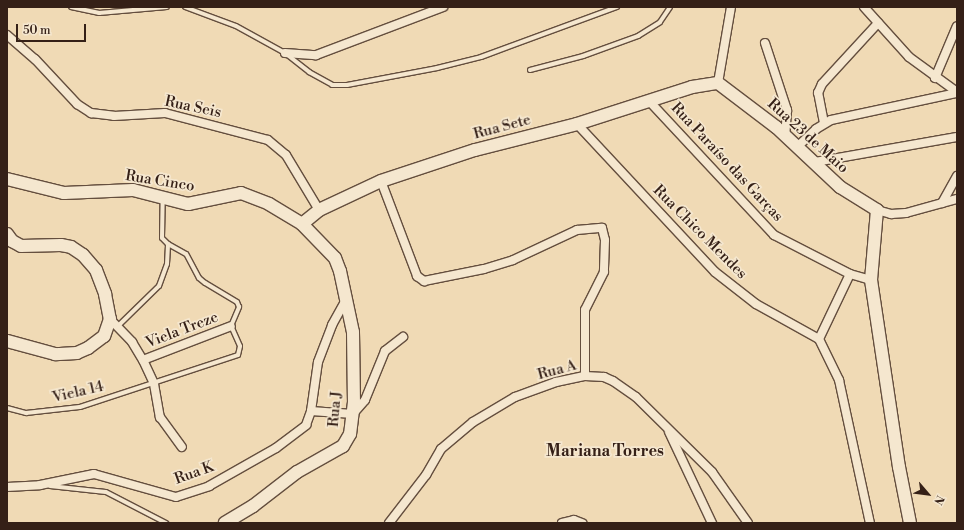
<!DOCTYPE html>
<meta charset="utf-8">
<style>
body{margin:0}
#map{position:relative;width:964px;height:530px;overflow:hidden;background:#f0dab5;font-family:"Libre Bodoni",serif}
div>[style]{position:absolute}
.roads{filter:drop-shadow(1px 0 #644e3e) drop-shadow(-1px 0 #644e3e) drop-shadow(0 1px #644e3e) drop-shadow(0 -1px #644e3e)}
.lane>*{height:4px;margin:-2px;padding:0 2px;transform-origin:2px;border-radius:2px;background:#f5e7cf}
.street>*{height:8px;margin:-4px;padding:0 4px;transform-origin:4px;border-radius:4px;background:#f5e7cf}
.secondary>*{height:12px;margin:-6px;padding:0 6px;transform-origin:6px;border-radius:6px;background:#f5e7cf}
span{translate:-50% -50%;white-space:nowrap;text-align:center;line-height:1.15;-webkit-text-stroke:3.5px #f5e7cf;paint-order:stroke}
.street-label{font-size:15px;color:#352017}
.neighbourhood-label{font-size:16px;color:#352017;font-weight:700}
.frame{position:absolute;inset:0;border:8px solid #352017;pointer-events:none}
.north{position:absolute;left:908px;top:474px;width:40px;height:40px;-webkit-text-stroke:3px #f5e7cf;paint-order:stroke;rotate:118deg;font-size:11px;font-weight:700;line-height:16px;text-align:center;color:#352017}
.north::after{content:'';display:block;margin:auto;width:14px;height:18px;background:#352017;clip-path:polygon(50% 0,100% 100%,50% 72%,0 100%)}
.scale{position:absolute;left:16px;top:24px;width:70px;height:18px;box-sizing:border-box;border:2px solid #352017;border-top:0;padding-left:5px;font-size:12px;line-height:14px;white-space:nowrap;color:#352017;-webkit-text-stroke:3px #f5e7cf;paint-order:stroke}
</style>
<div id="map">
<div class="roads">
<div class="lane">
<div style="left:71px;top:7px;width:29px;rotate:12deg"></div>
<div style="left:99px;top:13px;width:68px;rotate:-5deg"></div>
<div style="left:185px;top:7px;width:54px;rotate:20.4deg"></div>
<div style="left:236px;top:26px;width:56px;rotate:28.9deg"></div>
<div style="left:285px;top:53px;width:31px;rotate:38deg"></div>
<div style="left:309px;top:72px;width:26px;rotate:29deg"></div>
<div style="left:332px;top:85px;width:15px"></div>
<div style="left:347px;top:85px;width:92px;rotate:-10.7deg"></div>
<div style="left:437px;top:68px;width:45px;rotate:-14deg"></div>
<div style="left:481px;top:57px;width:145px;rotate:-20.2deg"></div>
<div style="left:530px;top:70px;width:55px;rotate:-14.8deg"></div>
<div style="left:583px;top:56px;width:59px;rotate:-20deg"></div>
<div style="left:638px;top:36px;width:26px;rotate:-32deg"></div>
<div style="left:660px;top:22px;width:18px;rotate:-56deg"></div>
<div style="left:118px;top:326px;width:57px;rotate:-44.3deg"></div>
<div style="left:159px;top:286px;width:23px;rotate:-70deg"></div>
<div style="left:167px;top:264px;width:20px;rotate:-87deg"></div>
<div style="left:7px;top:408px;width:20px;rotate:15deg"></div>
<div style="left:26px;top:413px;width:54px;rotate:-6.3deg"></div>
<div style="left:80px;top:407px;width:166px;rotate:-18.2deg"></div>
<div style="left:238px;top:355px;width:9px;rotate:-77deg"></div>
<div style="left:240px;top:346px;width:22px;rotate:-114deg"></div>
<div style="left:231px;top:326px;width:21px;rotate:-67deg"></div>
<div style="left:239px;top:307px;width:5px;rotate:-112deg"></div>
<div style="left:237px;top:302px;width:37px;rotate:-149deg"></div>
<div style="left:205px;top:283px;width:8px;rotate:-140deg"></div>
<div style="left:199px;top:278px;width:27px;rotate:-118deg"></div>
<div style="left:186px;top:254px;width:21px;rotate:-151deg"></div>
<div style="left:168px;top:244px;width:8px;rotate:-135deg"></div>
<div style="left:162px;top:238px;width:39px;rotate:-89deg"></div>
<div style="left:50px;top:486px;width:56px;rotate:6.1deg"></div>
<div style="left:106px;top:492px;width:68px;rotate:27.3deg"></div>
</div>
<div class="street">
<div style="left:864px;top:7px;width:67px;rotate:48deg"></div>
<div style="left:909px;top:57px;width:59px;rotate:36.1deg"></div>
<div style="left:7px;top:35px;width:37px;rotate:41deg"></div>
<div style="left:35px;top:59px;width:62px;rotate:47deg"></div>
<div style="left:77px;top:104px;width:17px;rotate:33deg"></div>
<div style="left:91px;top:113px;width:23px;rotate:7deg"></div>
<div style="left:114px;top:116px;width:51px;rotate:-3.4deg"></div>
<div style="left:165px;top:113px;width:106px;rotate:14.7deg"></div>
<div style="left:268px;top:140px;width:23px;rotate:40deg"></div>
<div style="left:286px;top:155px;width:64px;rotate:59deg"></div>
<div style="left:765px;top:43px;width:71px;rotate:71.8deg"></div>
<div style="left:787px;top:110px;width:26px;rotate:94deg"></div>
<div style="left:285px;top:53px;width:31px;rotate:4deg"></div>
<div style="left:316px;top:55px;width:136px;rotate:-20.7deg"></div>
<div style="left:935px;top:78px;width:56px;rotate:-67.1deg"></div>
<div style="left:718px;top:83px;width:77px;rotate:-80.3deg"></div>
<div style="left:650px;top:102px;width:182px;rotate:47deg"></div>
<div style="left:774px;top:235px;width:85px;rotate:27.2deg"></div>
<div style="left:850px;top:274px;width:22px;rotate:16deg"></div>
<div style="left:824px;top:123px;width:31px;rotate:-101deg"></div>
<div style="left:818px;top:93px;width:10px;rotate:-66deg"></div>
<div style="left:822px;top:84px;width:83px;rotate:-47.4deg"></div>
<div style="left:577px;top:124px;width:202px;rotate:47deg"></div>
<div style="left:715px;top:272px;width:52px;rotate:38deg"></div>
<div style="left:756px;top:304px;width:72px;rotate:29.1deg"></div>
<div style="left:819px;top:339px;width:46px;rotate:64deg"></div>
<div style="left:839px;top:380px;width:146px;rotate:77.8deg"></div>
<div style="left:797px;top:147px;width:26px;rotate:-43deg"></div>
<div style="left:816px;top:129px;width:17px;rotate:-31deg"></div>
<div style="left:831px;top:120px;width:129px;rotate:-12.1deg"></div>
<div style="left:815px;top:162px;width:144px;rotate:-10deg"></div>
<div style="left:381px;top:181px;width:102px;rotate:69.2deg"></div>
<div style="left:417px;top:276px;width:9px;rotate:36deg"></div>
<div style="left:424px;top:281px;width:61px;rotate:-11.3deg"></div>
<div style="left:484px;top:269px;width:30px;rotate:-17deg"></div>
<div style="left:513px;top:260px;width:71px;rotate:-25.1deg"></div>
<div style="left:577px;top:230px;width:25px;rotate:-5deg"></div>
<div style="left:602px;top:228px;width:12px;rotate:76deg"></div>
<div style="left:605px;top:240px;width:32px;rotate:92deg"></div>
<div style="left:604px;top:272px;width:42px;rotate:116.6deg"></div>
<div style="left:585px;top:310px;width:66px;rotate:90deg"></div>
<div style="left:942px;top:203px;width:31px;rotate:-61deg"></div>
<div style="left:877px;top:210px;width:15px;rotate:16deg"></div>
<div style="left:891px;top:214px;width:15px;rotate:-4deg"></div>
<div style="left:906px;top:213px;width:53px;rotate:-15.4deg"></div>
<div style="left:110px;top:319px;width:32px;rotate:46deg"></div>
<div style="left:132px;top:342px;width:21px;rotate:59deg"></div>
<div style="left:143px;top:360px;width:26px;rotate:65deg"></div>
<div style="left:154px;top:384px;width:34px;rotate:80deg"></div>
<div style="left:160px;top:417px;width:37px;rotate:54deg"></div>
<div style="left:819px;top:339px;width:72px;rotate:-64.5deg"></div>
<div style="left:143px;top:360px;width:94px;rotate:-21.1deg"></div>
<div style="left:311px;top:411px;width:42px;rotate:4.1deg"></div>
<div style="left:353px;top:414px;width:18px;rotate:-49deg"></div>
<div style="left:365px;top:400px;width:53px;rotate:-67.8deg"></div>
<div style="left:385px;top:351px;width:23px;rotate:-38deg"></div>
<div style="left:669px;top:432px;width:101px;rotate:64.7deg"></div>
<div style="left:7px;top:487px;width:33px;rotate:-3deg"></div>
<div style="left:40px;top:485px;width:55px;rotate:-11.5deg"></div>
<div style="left:94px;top:474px;width:85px;rotate:15.7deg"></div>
<div style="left:176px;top:497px;width:35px;rotate:-18deg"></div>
<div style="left:209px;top:486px;width:77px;rotate:-29.6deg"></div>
<div style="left:276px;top:448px;width:38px;rotate:-37deg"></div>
<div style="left:306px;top:425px;width:15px;rotate:-70deg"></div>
<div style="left:311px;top:411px;width:49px;rotate:-81.9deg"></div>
<div style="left:318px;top:362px;width:40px;rotate:-69deg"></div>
<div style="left:332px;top:325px;width:31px;rotate:-61deg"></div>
<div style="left:389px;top:523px;width:61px;rotate:-52.4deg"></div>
<div style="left:426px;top:475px;width:30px;rotate:-60deg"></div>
<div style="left:441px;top:449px;width:42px;rotate:-40.2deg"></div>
<div style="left:473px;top:422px;width:49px;rotate:-30.8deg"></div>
<div style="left:515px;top:397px;width:44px;rotate:-20.1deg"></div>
<div style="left:556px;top:382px;width:30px;rotate:-12deg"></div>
<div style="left:585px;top:376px;width:19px;rotate:3deg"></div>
<div style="left:604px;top:377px;width:10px;rotate:24deg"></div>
<div style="left:613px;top:381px;width:28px;rotate:35deg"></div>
<div style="left:636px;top:397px;width:107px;rotate:44.6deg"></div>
<div style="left:712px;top:472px;width:62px;rotate:54.8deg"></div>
<div style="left:562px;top:523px;width:12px;rotate:-14deg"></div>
<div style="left:574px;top:520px;width:9px;rotate:21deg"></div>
</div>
<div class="secondary">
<div style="left:7px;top:179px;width:59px;rotate:13.8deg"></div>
<div style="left:64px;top:193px;width:69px;rotate:-2.5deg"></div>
<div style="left:133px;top:190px;width:57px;rotate:14.3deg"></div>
<div style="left:188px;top:204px;width:54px;rotate:-11.7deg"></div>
<div style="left:241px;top:193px;width:30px;rotate:21deg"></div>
<div style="left:269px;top:204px;width:39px;rotate:31deg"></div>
<div style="left:302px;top:224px;width:47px;rotate:45.9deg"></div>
<div style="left:335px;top:258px;width:14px;rotate:69deg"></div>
<div style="left:340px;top:271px;width:62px;rotate:78deg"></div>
<div style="left:353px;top:332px;width:70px;rotate:89.2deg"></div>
<div style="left:354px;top:402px;width:32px;rotate:97deg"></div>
<div style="left:350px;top:434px;width:14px;rotate:120deg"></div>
<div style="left:343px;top:446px;width:53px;rotate:150.5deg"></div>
<div style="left:297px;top:472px;width:56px;rotate:142.3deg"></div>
<div style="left:253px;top:506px;width:33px;rotate:149deg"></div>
<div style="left:302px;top:224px;width:22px;rotate:-39deg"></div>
<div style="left:319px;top:210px;width:68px;rotate:-25.1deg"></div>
<div style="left:381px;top:181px;width:99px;rotate:-18.3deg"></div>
<div style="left:475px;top:150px;width:105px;rotate:-14.3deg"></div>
<div style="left:577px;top:124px;width:121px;rotate:-17.8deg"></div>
<div style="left:692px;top:87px;width:26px;rotate:-9deg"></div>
<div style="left:718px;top:83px;width:73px;rotate:37.2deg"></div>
<div style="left:776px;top:127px;width:88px;rotate:43.2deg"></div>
<div style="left:840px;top:187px;width:44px;rotate:31.9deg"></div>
<div style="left:877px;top:210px;width:70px;rotate:94.9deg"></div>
<div style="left:871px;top:280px;width:189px;rotate:81.5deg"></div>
<div style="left:899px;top:467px;width:57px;rotate:78.9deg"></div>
<div style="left:7px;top:234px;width:9px;rotate:54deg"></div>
<div style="left:12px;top:241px;width:10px;rotate:29deg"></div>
<div style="left:21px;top:246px;width:40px;rotate:-1.4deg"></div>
<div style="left:61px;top:245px;width:10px;rotate:11deg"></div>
<div style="left:71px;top:247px;width:14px;rotate:34deg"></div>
<div style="left:83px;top:255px;width:20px;rotate:49deg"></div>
<div style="left:96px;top:270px;width:26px;rotate:69deg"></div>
<div style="left:105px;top:294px;width:25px;rotate:79deg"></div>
<div style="left:110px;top:319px;width:18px;rotate:109deg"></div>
<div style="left:104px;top:336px;width:20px;rotate:143deg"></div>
<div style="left:88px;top:348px;width:12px;rotate:156deg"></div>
<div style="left:77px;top:353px;width:22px;rotate:177deg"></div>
<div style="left:55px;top:354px;width:50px;rotate:-164.8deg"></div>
</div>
</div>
<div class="street-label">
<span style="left:193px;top:107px;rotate:12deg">Rua Seis</span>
<span style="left:502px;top:127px;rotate:-15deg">Rua Sete</span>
<span style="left:808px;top:136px;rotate:42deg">Rua 23 de Maio</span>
<span style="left:727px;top:162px;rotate:47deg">Rua Paraíso das Garças</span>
<span style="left:160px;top:181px;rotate:9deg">Rua Cinco</span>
<span style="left:700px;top:232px;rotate:45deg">Rua Chico Mendes</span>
<span style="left:182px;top:330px;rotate:-21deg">Viela Treze</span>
<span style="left:557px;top:370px;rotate:-15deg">Rua A</span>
<span style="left:78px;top:392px;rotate:-13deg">Viela 14</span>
<span style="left:335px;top:409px;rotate:-85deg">Rua J</span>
<span style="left:194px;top:473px;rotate:-20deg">Rua K</span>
</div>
<div class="neighbourhood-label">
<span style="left:605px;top:451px">Mariana Torres</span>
</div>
<div class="frame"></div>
<div class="north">N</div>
<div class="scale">50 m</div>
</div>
